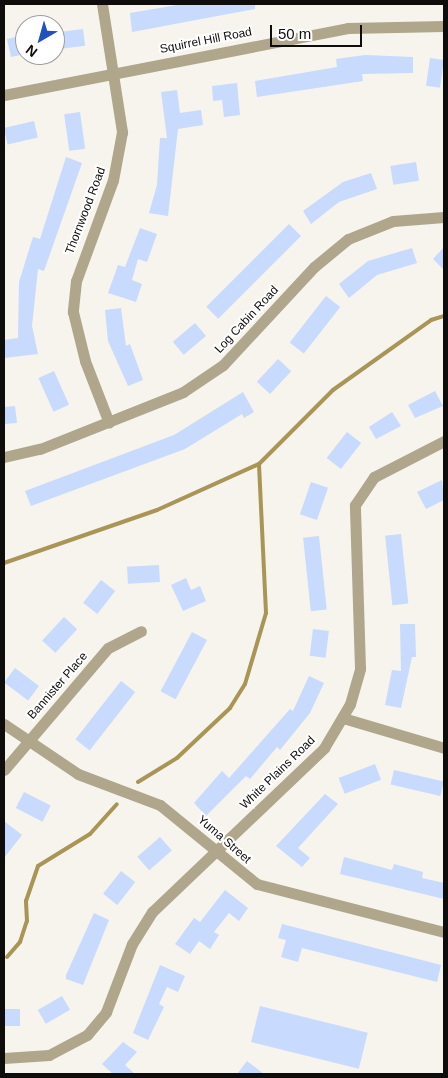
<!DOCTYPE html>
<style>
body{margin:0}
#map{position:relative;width:448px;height:1078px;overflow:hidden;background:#f6f4ed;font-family:Helvetica,sans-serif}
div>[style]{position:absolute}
.stream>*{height:4px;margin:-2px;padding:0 2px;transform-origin:2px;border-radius:2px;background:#a99555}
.building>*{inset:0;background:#c8dafd;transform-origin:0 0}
.minor>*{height:11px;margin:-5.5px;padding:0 5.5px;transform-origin:5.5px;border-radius:5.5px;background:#afa68b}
span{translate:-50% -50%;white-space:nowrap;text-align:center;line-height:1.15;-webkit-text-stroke:4px #fff;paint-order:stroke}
.street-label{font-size:12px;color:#0e0d0b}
.frame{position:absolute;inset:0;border:5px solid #0e0d0b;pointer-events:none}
.north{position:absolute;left:15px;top:15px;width:50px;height:50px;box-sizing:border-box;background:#fff;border:1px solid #9f9e9d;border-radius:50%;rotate:218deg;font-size:14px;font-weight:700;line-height:20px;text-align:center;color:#0e0d0b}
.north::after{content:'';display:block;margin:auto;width:18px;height:22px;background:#2151bf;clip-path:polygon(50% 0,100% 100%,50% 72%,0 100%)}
.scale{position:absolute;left:270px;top:25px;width:92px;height:22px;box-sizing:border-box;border:2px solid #0e0d0b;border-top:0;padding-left:6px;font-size:15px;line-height:18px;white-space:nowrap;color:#0e0d0b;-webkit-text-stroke:4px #fff;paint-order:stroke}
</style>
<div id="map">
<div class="stream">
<div style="left:4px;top:563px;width:162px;rotate:-19.1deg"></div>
<div style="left:157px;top:510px;width:112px;rotate:-24.3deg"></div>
<div style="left:259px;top:464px;width:105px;rotate:-45deg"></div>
<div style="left:333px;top:390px;width:120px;rotate:-35.5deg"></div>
<div style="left:431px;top:320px;width:14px;rotate:-17deg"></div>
<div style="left:138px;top:782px;width:46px;rotate:-31.6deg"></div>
<div style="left:177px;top:758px;width:73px;rotate:-43.3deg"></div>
<div style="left:230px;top:708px;width:28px;rotate:-58deg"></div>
<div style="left:245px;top:684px;width:74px;rotate:-73.5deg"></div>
<div style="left:266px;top:613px;width:149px;rotate:-92.7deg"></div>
<div style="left:7px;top:957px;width:20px;rotate:-49deg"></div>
<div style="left:20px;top:942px;width:22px;rotate:-72deg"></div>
<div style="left:27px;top:921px;width:20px;rotate:-93deg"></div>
<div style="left:26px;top:901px;width:37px;rotate:-71deg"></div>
<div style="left:38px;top:866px;width:61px;rotate:-31.6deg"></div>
<div style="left:90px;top:834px;width:40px;rotate:-48deg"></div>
</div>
<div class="building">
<div style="clip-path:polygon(183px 4px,255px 4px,255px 9px,132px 32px,130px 13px)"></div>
<div style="left:83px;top:29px;width:17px;height:28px;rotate:83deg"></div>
<div style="clip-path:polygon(25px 35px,25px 54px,11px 57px,7px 39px)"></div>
<div style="clip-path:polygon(365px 55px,413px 57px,413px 73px,362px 74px,363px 81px,257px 97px,255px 81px,337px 67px,336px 59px)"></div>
<div style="left:430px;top:58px;width:14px;height:28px;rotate:8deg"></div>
<div style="clip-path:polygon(237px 83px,240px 115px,224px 117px,222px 100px,213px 101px,212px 86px)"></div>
<div style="clip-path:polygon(177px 90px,180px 113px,201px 110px,203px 125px,178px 129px,168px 216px,149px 213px,157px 185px,160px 138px,167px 138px,161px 92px)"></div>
<div style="left:80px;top:112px;width:37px;height:16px;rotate:82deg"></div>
<div style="left:34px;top:121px;width:17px;height:31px;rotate:77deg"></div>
<div style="clip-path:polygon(66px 157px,82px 163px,44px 271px,38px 269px,32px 326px,38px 354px,4px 358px,4px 340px,18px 338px,19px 282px,33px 237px,40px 239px)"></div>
<div style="left:416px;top:162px;width:19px;height:26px;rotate:81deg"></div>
<div style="clip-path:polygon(371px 173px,377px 189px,339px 202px,311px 224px,303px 211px,343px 182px)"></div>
<div style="left:289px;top:224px;width:17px;height:117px;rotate:45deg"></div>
<div style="clip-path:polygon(140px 228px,157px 234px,147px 262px,138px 259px,132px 280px,142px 284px,136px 302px,108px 293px,118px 265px,125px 267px)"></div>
<div style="clip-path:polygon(444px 247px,444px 270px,433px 259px)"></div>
<div style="clip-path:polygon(412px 248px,417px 263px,377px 275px,349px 298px,339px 284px,368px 261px)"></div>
<div style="left:326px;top:296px;width:18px;height:59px;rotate:38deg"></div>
<div style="clip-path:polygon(121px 308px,126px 346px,130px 344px,143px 380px,128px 386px,108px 341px,105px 310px)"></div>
<div style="left:195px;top:323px;width:17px;height:29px;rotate:50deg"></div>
<div style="left:278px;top:359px;width:18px;height:31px;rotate:43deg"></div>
<div style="left:54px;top:371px;width:37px;height:17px;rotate:66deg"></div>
<div style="clip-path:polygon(435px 391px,443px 406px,415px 418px,408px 405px)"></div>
<div style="clip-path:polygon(243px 392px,254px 412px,244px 418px,242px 414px,185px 449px,31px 506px,25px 491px,174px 435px)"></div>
<div style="clip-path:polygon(15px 406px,17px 423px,4px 424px,4px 407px)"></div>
<div style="clip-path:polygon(392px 412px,401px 426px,376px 439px,369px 427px)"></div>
<div style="left:347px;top:432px;width:18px;height:33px;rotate:38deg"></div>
<div style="clip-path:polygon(442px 480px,444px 500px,426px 509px,417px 492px)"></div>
<div style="left:311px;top:482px;width:18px;height:34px;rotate:19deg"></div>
<div style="left:401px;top:534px;width:70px;height:16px;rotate:84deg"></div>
<div style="left:319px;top:536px;width:74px;height:16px;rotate:84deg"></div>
<div style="left:159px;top:565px;width:17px;height:32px;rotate:87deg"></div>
<div style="clip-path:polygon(186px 578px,191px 590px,200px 586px,206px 601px,183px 611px,171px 585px)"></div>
<div style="left:101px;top:580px;width:18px;height:29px;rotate:38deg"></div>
<div style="left:64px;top:617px;width:18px;height:32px;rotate:43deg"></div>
<div style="clip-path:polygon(400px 624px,415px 624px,416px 657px,412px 657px,401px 708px,385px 705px,392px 670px,401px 671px)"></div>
<div style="left:313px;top:629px;width:16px;height:27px;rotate:7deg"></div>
<div style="left:192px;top:632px;width:17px;height:67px;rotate:28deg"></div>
<div style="left:15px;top:668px;width:30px;height:18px;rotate:37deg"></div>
<div style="clip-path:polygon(309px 676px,324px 683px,310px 713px,280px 750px,277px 747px,250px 779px,246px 776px,206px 816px,194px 803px,222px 771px,229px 778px,290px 709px,293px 711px)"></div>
<div style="left:121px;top:681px;width:18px;height:74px;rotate:38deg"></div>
<div style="left:375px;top:764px;width:17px;height:39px;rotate:69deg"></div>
<div style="left:394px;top:770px;width:51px;height:15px;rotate:13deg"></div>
<div style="left:24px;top:792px;width:30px;height:18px;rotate:27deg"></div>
<div style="clip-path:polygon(325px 794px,338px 804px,298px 848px,310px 858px,302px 867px,276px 846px)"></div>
<div style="clip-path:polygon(4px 821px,22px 835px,4px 858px)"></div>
<div style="left:160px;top:837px;width:18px;height:30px;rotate:49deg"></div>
<div style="clip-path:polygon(344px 857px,392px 870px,394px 864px,423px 872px,422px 878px,444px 883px,444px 899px,340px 874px)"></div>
<div style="left:121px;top:871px;width:18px;height:29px;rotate:38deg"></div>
<div style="clip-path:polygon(225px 890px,248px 908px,239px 921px,229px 913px,214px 932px,219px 935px,210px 949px,199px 941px,190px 954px,175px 944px,194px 918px,200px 922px)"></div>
<div style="clip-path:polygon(94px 913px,109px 920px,83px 985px,66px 979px,66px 975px)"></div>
<div style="clip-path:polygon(282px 924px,441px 965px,437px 982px,302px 948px,298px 962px,281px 957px,286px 940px,278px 938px)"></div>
<div style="clip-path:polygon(160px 965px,185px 976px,178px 992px,167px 987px,159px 1004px,164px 1007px,148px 1040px,133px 1033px)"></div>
<div style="left:62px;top:996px;width:16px;height:28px;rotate:60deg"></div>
<div style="left:260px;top:1006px;width:111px;height:37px;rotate:14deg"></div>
<div style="left:4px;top:1009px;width:16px;height:17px"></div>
<div style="clip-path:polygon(123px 1042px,137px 1052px,125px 1065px,135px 1074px,113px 1074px,102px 1064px)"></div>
<div style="clip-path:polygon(247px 1061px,264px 1074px,237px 1074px)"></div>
</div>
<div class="minor">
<div style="left:102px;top:4px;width:130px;rotate:81.1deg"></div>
<div style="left:122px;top:132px;width:49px;rotate:100.6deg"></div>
<div style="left:113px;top:180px;width:108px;rotate:110.1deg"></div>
<div style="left:76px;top:281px;width:31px;rotate:96deg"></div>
<div style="left:73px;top:312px;width:50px;rotate:76.2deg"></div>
<div style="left:85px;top:361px;width:66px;rotate:68.8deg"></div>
<div style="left:4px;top:95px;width:350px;rotate:-11deg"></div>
<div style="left:348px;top:28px;width:96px;rotate:-1.2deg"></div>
<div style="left:4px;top:457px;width:37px;rotate:-13deg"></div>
<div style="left:40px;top:449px;width:154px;rotate:-21.7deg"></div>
<div style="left:183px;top:392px;width:48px;rotate:-34deg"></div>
<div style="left:223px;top:365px;width:134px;rotate:-47.1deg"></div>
<div style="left:314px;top:267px;width:44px;rotate:-39.5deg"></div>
<div style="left:348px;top:239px;width:48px;rotate:-21.8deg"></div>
<div style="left:393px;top:221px;width:51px;rotate:-4.5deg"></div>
<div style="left:343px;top:718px;width:105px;rotate:16.5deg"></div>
<div style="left:4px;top:724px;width:89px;rotate:34deg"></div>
<div style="left:78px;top:774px;width:88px;rotate:20.7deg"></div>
<div style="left:160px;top:805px;width:125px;rotate:39.2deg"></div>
<div style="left:257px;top:884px;width:193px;rotate:14.4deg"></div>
<div style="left:4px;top:770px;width:160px;rotate:-49.6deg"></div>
<div style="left:108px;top:648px;width:37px;rotate:-27deg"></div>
<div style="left:4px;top:1058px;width:45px;rotate:-3.8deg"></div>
<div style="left:49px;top:1055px;width:43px;rotate:-27.8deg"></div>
<div style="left:87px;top:1035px;width:30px;rotate:-50deg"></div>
<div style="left:106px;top:1012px;width:73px;rotate:-69.1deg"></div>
<div style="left:132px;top:944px;width:38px;rotate:-58deg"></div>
<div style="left:152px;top:912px;width:238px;rotate:-43.6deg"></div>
<div style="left:324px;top:748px;width:51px;rotate:-59.4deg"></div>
<div style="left:350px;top:704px;width:37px;rotate:-74deg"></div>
<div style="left:360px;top:668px;width:163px;rotate:-91.8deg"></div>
<div style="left:355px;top:505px;width:34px;rotate:-56deg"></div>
<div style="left:374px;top:477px;width:79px;rotate:-27.2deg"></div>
</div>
<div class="street-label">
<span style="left:206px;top:41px;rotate:-11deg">Squirrel Hill Road</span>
<span style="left:86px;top:211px;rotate:-69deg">Thornwood Road</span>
<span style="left:247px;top:320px;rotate:-47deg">Log Cabin Road</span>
<span style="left:58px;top:686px;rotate:-49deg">Bannister Place</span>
<span style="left:278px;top:773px;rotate:-44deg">White Plains Road</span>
<span style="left:224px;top:840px;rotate:41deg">Yuma Street</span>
</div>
<div class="frame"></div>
<div class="north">N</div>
<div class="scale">50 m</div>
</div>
